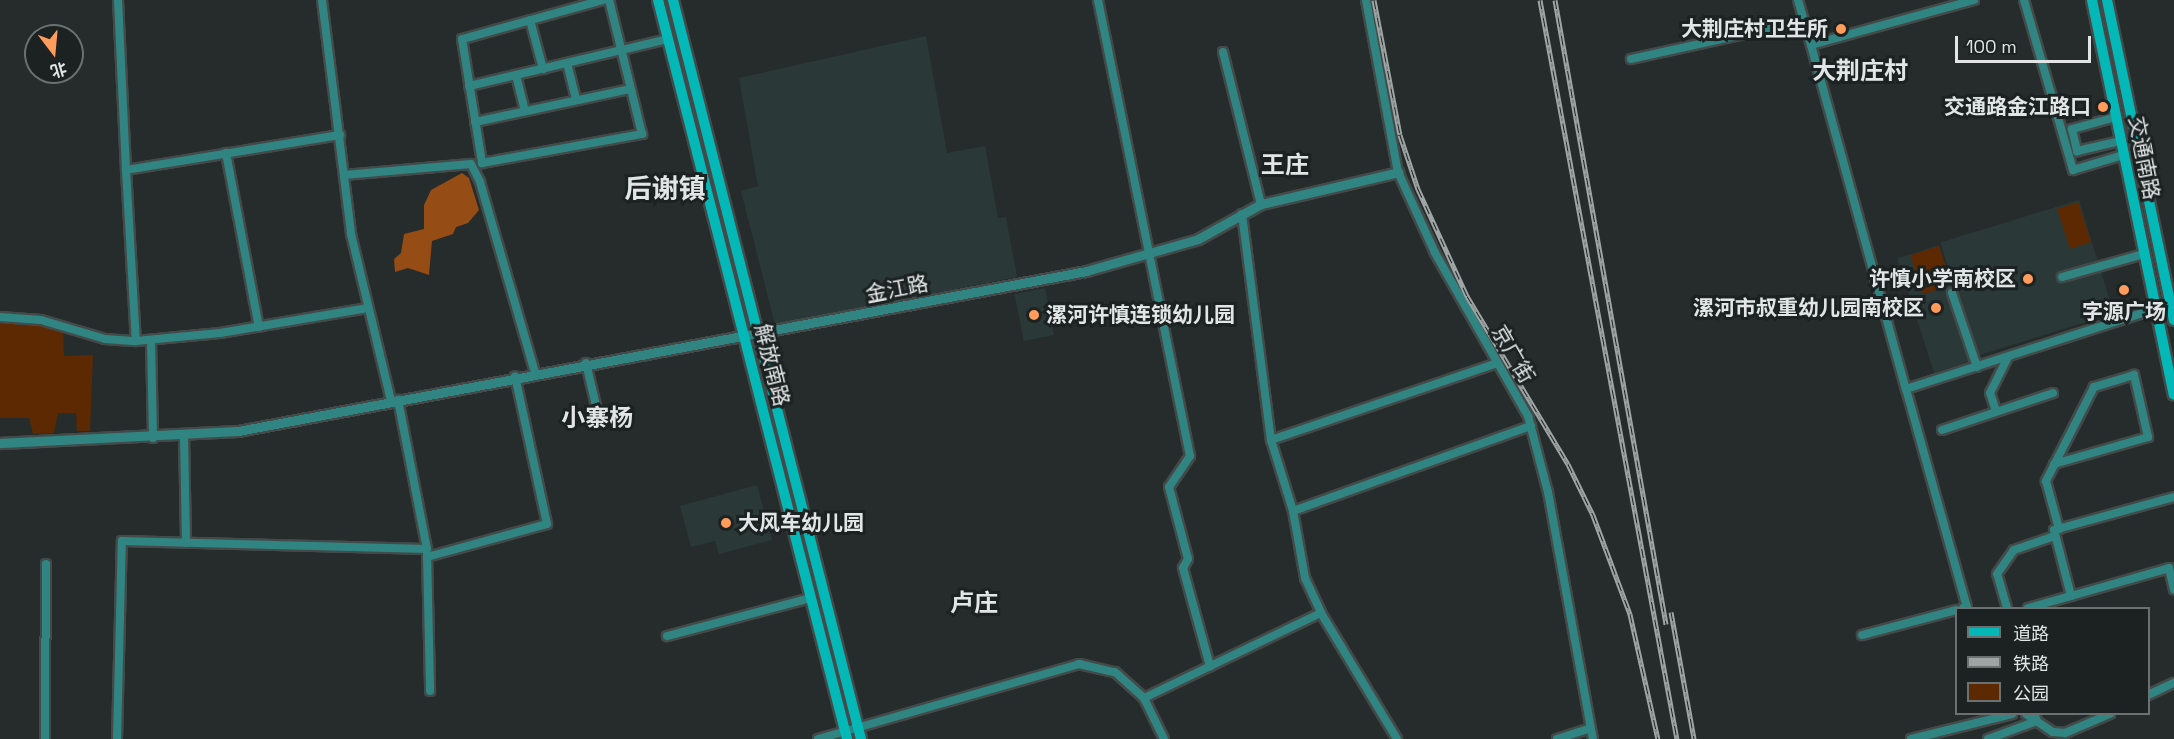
<!DOCTYPE html>
<meta charset="utf-8">
<style>
body{margin:0}
#map{position:relative;width:2174px;height:739px;overflow:hidden;background:#252c2b;font-family:"Space Grotesk","Noto Sans SC",sans-serif}
div>[style]{position:absolute}
.built>*{inset:0;background:#2a3938;transform-origin:0 0}
.green>*{inset:0;background:#5c2902;transform-origin:0 0}
.water>*{inset:0;background:#964c15}
.roads{filter:drop-shadow(2px 0 #434a49) drop-shadow(-2px 0 #434a49) drop-shadow(0 2px #434a49) drop-shadow(0 -2px #434a49)}
.minor>*{height:8px;margin:-4px;padding:0 4px;transform-origin:4px;border-radius:4px;background:#308583}
.tertiary>*{height:9px;margin:-4.5px;padding:0 4.5px;transform-origin:4.5px;border-radius:4.5px;background:#308583}
.secondary>*{height:10px;margin:-5px;padding:0 5px;transform-origin:5px;border-radius:5px;background:#03b8b6}
.rail>*{height:5px;margin-top:-2.5px;transform-origin:0;background:repeating-linear-gradient(90deg,#1c2222 0 9px,#9fa4a4 0 18px);box-sizing:border-box;border-block:2px solid #9fa4a4}
.dots>*{width:16px;height:16px;translate:-50% -50%;box-sizing:border-box;border:3px solid #1c2222;border-radius:50%}
span{translate:-50% -50%;white-space:nowrap;text-align:center;line-height:1.15;-webkit-text-stroke:6px #1c2222;paint-order:stroke}
.poi-label{font-size:21px;color:#e1e5e5;font-weight:700}
.right{translate:-100% -50%;text-align:right}
.left{translate:0 -50%;text-align:left}
.street-label{font-size:21px;color:#e1e5e5}
.quarter-label{font-size:24px;color:#e1e5e5;font-weight:700}
.district-label{font-size:27px;color:#e1e5e5;font-weight:700}
.legend{position:absolute;left:1955px;top:607px;width:195px;height:108px;box-sizing:border-box;background:#1c2222;border:2px solid #6b7070;margin:0;padding:8px 10px;list-style:none;font-size:18px;color:#e1e5e5}
.legend li{display:flex;align-items:center;gap:12px;height:30px}
.legend b{width:30px;border:2px solid #6b7070}
.north{position:absolute;left:24px;top:24px;width:60px;height:60px;box-sizing:border-box;background:#1c2222;border:2px solid #6b7070;border-radius:50%;rotate:164deg;font-size:16px;font-weight:700;line-height:24px;text-align:center;color:#e1e5e5}
.north::after{content:'';display:block;margin:auto;width:21px;height:27px;background:#ff9b5b;clip-path:polygon(50% 0,100% 100%,50% 72%,0 100%)}
.scale{position:absolute;left:1955px;top:36px;width:136px;height:27px;box-sizing:border-box;border:3px solid #e1e5e5;border-top:0;padding-left:8px;font-size:18px;line-height:21px;white-space:nowrap;color:#e1e5e5;-webkit-text-stroke:4px #1c2222;paint-order:stroke}
</style>
<div id="map">
<div class="built">
<div style="clip-path:polygon(926px 36px,947px 153px,985px 146px,998px 218px,1006px 217px,1017px 277px,775px 325px,741px 191px,758px 186px,739px 78px)"></div>
<div style="left:2079px;top:200px;width:119px;height:145px;rotate:73deg"></div>
<div style="left:1939px;top:245px;width:120px;height:44px;rotate:72deg"></div>
<div style="left:1045px;top:288px;width:48px;height:31px;rotate:79deg"></div>
<div style="clip-path:polygon(757px 485px,772px 540px,719px 554px,715px 541px,691px 547px,680px 506px)"></div>
</div>
<div class="green">
<div style="left:2078px;top:202px;width:42px;height:22px;rotate:72deg"></div>
<div style="left:1939px;top:246px;width:41px;height:30px;rotate:72deg"></div>
<div style="clip-path:polygon(0 323px,48px 325px,63px 330px,64px 356px,93px 355px,90px 431px,77px 431px,76px 413px,58px 413px,54px 433px,33px 434px,29px 418px,0 418px)"></div>
</div>
<div class="water">
<div style="clip-path:polygon(462px 173px,469px 178px,479px 210px,468px 223px,456px 227px,453px 234px,432px 241px,429px 275px,408px 268px,395px 272px,394px 259px,401px 253px,404px 234px,424px 229px,424px 205px,431px 190px)"></div>
</div>
<div class="roads">
<div class="minor">
<div style="left:118px;top:0;width:170px;rotate:87.3deg"></div>
<div style="left:126px;top:170px;width:217px;rotate:-9.3deg"></div>
<div style="left:322px;top:0;width:236px;rotate:82.9deg"></div>
<div style="left:351px;top:234px;width:172px;rotate:76.5deg"></div>
<div style="left:603px;top:0;width:146px;rotate:164.5deg"></div>
<div style="left:462px;top:39px;width:126px;rotate:80.8deg"></div>
<div style="left:482px;top:163px;width:163px;rotate:-10.3deg"></div>
<div style="left:642px;top:134px;width:138px;rotate:-103.8deg"></div>
<div style="left:1098px;top:0;width:465px;rotate:78.6deg"></div>
<div style="left:1190px;top:456px;width:37px;rotate:124deg"></div>
<div style="left:1169px;top:487px;width:74px;rotate:75.2deg"></div>
<div style="left:1188px;top:559px;width:10px;rotate:119deg"></div>
<div style="left:1183px;top:568px;width:102px;rotate:74.6deg"></div>
<div style="left:1366px;top:0;width:175px;rotate:79.5deg"></div>
<div style="left:1398px;top:172px;width:89px;rotate:65.4deg"></div>
<div style="left:1435px;top:253px;width:188px;rotate:60.3deg"></div>
<div style="left:1528px;top:416px;width:79px;rotate:75.3deg"></div>
<div style="left:1548px;top:492px;width:251px;rotate:79.7deg"></div>
<div style="left:1798px;top:0;width:47px;rotate:73.9deg"></div>
<div style="left:1974px;top:0;width:169px;rotate:164.6deg"></div>
<div style="left:1811px;top:45px;width:357px;rotate:74.6deg"></div>
<div style="left:1906px;top:389px;width:262px;rotate:-17.8deg"></div>
<div style="left:2024px;top:0;width:177px;rotate:73.9deg"></div>
<div style="left:2073px;top:170px;width:52px;rotate:-16.7deg"></div>
<div style="left:530px;top:20px;width:51px;rotate:75.1deg"></div>
<div style="left:1223px;top:52px;width:157px;rotate:76deg"></div>
<div style="left:1631px;top:59px;width:177px;rotate:-12.4deg"></div>
<div style="left:567px;top:63px;width:38px;rotate:76deg"></div>
<div style="left:516px;top:75px;width:37px;rotate:76deg"></div>
<div style="left:469px;top:86px;width:204px;rotate:-13.3deg"></div>
<div style="left:2116px;top:117px;width:46px;rotate:164.7deg"></div>
<div style="left:2072px;top:129px;width:23px;rotate:77deg"></div>
<div style="left:2077px;top:151px;width:44px;rotate:-13.1deg"></div>
<div style="left:475px;top:122px;width:158px;rotate:-12deg"></div>
<div style="left:226px;top:153px;width:177px;rotate:79.3deg"></div>
<div style="left:126px;top:170px;width:171px;rotate:86.7deg"></div>
<div style="left:344px;top:175px;width:127px;rotate:-5deg"></div>
<div style="left:471px;top:164px;width:20px;rotate:63deg"></div>
<div style="left:480px;top:182px;width:199px;rotate:73.9deg"></div>
<div style="left:1242px;top:214px;width:228px;rotate:82.7deg"></div>
<div style="left:1271px;top:440px;width:239px;rotate:-18.8deg"></div>
<div style="left:2062px;top:277px;width:85px;rotate:-15.7deg"></div>
<div style="left:1952px;top:293px;width:78px;rotate:71.3deg"></div>
<div style="left:0;top:317px;width:41px;rotate:4.2deg"></div>
<div style="left:41px;top:320px;width:67px;rotate:16.5deg"></div>
<div style="left:105px;top:339px;width:31px;rotate:4deg"></div>
<div style="left:136px;top:341px;width:84px;rotate:-5.4deg"></div>
<div style="left:220px;top:333px;width:150px;rotate:-9.6deg"></div>
<div style="left:151px;top:340px;width:98px;rotate:88.8deg"></div>
<div style="left:586px;top:363px;width:52px;rotate:76.8deg"></div>
<div style="left:1906px;top:389px;width:226px;rotate:74.4deg"></div>
<div style="left:1967px;top:607px;width:4px;rotate:166deg"></div>
<div style="left:1996px;top:411px;width:19px;rotate:-108deg"></div>
<div style="left:1990px;top:393px;width:40px;rotate:-63.4deg"></div>
<div style="left:1942px;top:430px;width:117px;rotate:-18.4deg"></div>
<div style="left:184px;top:436px;width:107px;rotate:88.9deg"></div>
<div style="left:1271px;top:440px;width:74px;rotate:72.8deg"></div>
<div style="left:1293px;top:511px;width:253px;rotate:-19.7deg"></div>
<div style="left:2054px;top:464px;width:98px;rotate:-16deg"></div>
<div style="left:2148px;top:437px;width:64px;rotate:-102.7deg"></div>
<div style="left:2134px;top:375px;width:42px;rotate:163.3deg"></div>
<div style="left:2094px;top:387px;width:106px;rotate:117.1deg"></div>
<div style="left:2046px;top:481px;width:50px;rotate:74.8deg"></div>
<div style="left:1293px;top:511px;width:68px;rotate:79.8deg"></div>
<div style="left:1305px;top:578px;width:38px;rotate:65deg"></div>
<div style="left:1321px;top:613px;width:147px;rotate:58.9deg"></div>
<div style="left:427px;top:554px;width:137px;rotate:88.7deg"></div>
<div style="left:427px;top:557px;width:124px;rotate:-15.4deg"></div>
<div style="left:547px;top:524px;width:151px;rotate:-102.2deg"></div>
<div style="left:2071px;top:596px;width:102px;rotate:-15.9deg"></div>
<div style="left:2169px;top:568px;width:22px;rotate:77deg"></div>
<div style="left:2007px;top:608px;width:35px;rotate:-106deg"></div>
<div style="left:1997px;top:574px;width:29px;rotate:-55deg"></div>
<div style="left:2014px;top:550px;width:43px;rotate:-18.9deg"></div>
<div style="left:2028px;top:608px;width:45px;rotate:-15.6deg"></div>
<div style="left:2071px;top:596px;width:68px;rotate:-104.4deg"></div>
<div style="left:2054px;top:530px;width:124px;rotate:-15.4deg"></div>
<div style="left:1862px;top:635px;width:97px;rotate:-14.9deg"></div>
<div style="left:667px;top:636px;width:149px;rotate:-14.8deg"></div>
<div style="left:2148px;top:695px;width:29px;rotate:-25deg"></div>
<div style="left:2026px;top:714px;width:32px;rotate:34deg"></div>
<div style="left:2053px;top:732px;width:12px;rotate:5deg"></div>
<div style="left:2065px;top:733px;width:49px;rotate:-22.9deg"></div>
<div style="left:45px;top:739px;width:175px;rotate:-89.7deg"></div>
<div style="left:117px;top:739px;width:198px;rotate:-88.6deg"></div>
<div style="left:122px;top:541px;width:305px;rotate:1.5deg"></div>
<div style="left:427px;top:549px;width:152px;rotate:-101deg"></div>
<div style="left:818px;top:739px;width:272px;rotate:-16deg"></div>
<div style="left:1079px;top:664px;width:37px;rotate:13deg"></div>
<div style="left:1115px;top:672px;width:39px;rotate:42deg"></div>
<div style="left:1164px;top:739px;width:46px;rotate:-116deg"></div>
<div style="left:1144px;top:698px;width:196px;rotate:-25.7deg"></div>
<div style="left:1557px;top:739px;width:35px;rotate:-18deg"></div>
<div style="left:1911px;top:739px;width:104px;rotate:-13.9deg"></div>
<div style="left:1988px;top:739px;width:52px;rotate:-20.2deg"></div>
<div style="left:2037px;top:721px;width:3px;rotate:-108deg"></div>
</div>
<div class="tertiary">
<div style="left:0;top:443px;width:238px;rotate:-2.9deg"></div>
<div style="left:238px;top:431px;width:863px;rotate:-10.68deg"></div>
<div style="left:1086px;top:271px;width:116px;rotate:-15.9deg"></div>
<div style="left:1198px;top:239px;width:72px;rotate:-29.1deg"></div>
<div style="left:1261px;top:204px;width:141px;rotate:-13.1deg"></div>
</div>
<div class="secondary">
<div style="left:658px;top:0;width:763px;rotate:75.65deg"></div>
<div style="left:673px;top:0;width:763px;rotate:75.73deg"></div>
<div style="left:2092px;top:0;width:403px;rotate:78.3deg"></div>
<div style="left:2107px;top:0;width:327px;rotate:78.2deg"></div>
</div>
</div>
<div class="rail">
<div style="left:1374px;top:0;width:137px;rotate:79.1deg"></div>
<div style="left:1400px;top:135px;width:57px;rotate:71.6deg"></div>
<div style="left:1418px;top:189px;width:118px;rotate:65.4deg"></div>
<div style="left:1467px;top:296px;width:196px;rotate:59deg"></div>
<div style="left:1568px;top:464px;width:57px;rotate:63.9deg"></div>
<div style="left:1593px;top:515px;width:106px;rotate:69.5deg"></div>
<div style="left:1630px;top:614px;width:128px;rotate:77.4deg"></div>
<div style="left:1540px;top:0;width:752px;rotate:79.5deg"></div>
<div style="left:1555px;top:0;width:634px;rotate:79.91deg"></div>
<div style="left:1671px;top:612px;width:129px;rotate:79.7deg"></div>
</div>
<div class="dots">
<div style="left:1841px;top:29px;background:#ff9b5b"></div>
<div style="left:2103px;top:107px;background:#ff9b5b"></div>
<div style="left:2028px;top:279px;background:#ff9b5b"></div>
<div style="left:2124px;top:290px;background:#ff9b5b"></div>
<div style="left:1936px;top:308px;background:#ff9b5b"></div>
<div style="left:1034px;top:315px;background:#ff9b5b"></div>
<div style="left:726px;top:523px;background:#ff9b5b"></div>
</div>
<div class="poi-label">
<span class="right" style="left:1828px;top:29px">大荆庄村卫生所</span>
<span class="right" style="left:2091px;top:107px">交通路金江路口</span>
<span class="right" style="left:2016px;top:279px">许慎小学南校区</span>
<span class="right" style="left:1924px;top:308px">漯河市叔重幼儿园南校区</span>
<span style="left:2124px;top:312px">字源广场</span>
<span class="left" style="left:1046px;top:315px">漯河许慎连锁幼儿园</span>
<span class="left" style="left:738px;top:523px">大风车幼儿园</span>
</div>
<div class="street-label">
<span style="left:2144px;top:158px;rotate:79deg">交通南路</span>
<span style="left:897px;top:289px;rotate:-11deg">金江路</span>
<span style="left:1513px;top:354px;rotate:60deg">京广街</span>
<span style="left:772px;top:365px;rotate:76deg">解放南路</span>
</div>
<div class="quarter-label">
<span style="left:1860px;top:71px">大荆庄村</span>
<span style="left:1285px;top:165px">王庄</span>
<span style="left:597px;top:418px">小寨杨</span>
<span style="left:974px;top:603px">卢庄</span>
</div>
<div class="district-label">
<span style="left:665px;top:189px">后谢镇</span>
</div>
<ul class="legend">
<li><b style="height:8px;background:#03b8b6"></b>道路</li>
<li><b style="height:8px;background:#9fa4a4"></b>铁路</li>
<li><b style="height:16px;background:#5c2902"></b>公园</li>
</ul>
<div class="north">北</div>
<div class="scale">100 m</div>
</div>
